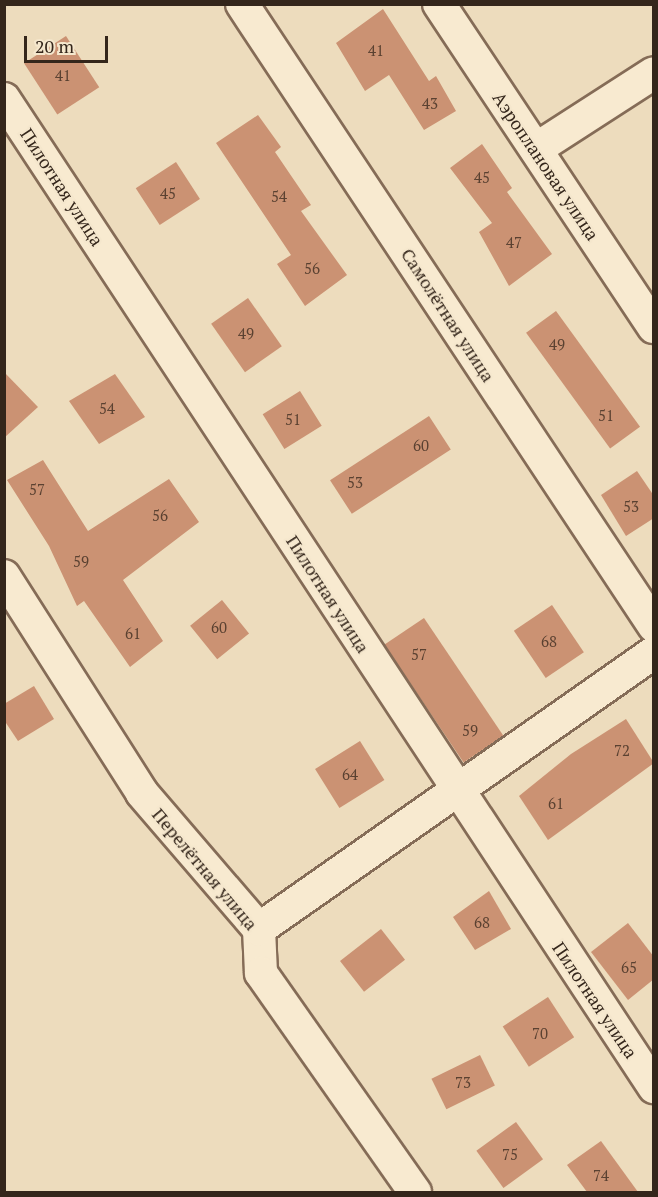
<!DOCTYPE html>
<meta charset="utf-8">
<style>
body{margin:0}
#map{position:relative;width:658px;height:1197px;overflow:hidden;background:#eddcbd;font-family:"PT Serif",serif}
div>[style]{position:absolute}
.building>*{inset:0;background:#cb9273;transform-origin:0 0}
.roads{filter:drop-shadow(2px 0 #856c57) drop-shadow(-2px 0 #856c57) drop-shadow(0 2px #856c57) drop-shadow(0 -2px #856c57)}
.minor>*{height:32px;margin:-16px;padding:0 16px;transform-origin:16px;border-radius:16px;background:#f8ead0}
span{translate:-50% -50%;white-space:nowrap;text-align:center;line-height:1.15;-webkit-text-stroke:4.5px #f5e7cd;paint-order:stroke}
.number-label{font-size:15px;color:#5a4131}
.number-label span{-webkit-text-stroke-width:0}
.street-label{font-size:18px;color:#34261b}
.frame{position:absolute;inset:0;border:6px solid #34261b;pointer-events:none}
.scale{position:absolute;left:24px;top:36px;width:84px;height:27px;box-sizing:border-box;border:3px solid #34261b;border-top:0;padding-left:8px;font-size:18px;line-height:21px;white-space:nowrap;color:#34261b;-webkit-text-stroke:4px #f5e7cd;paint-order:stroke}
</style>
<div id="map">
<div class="building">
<div style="clip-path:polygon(383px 9px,429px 81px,436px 76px,456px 111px,424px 130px,389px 75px,365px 91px,336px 43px)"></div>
<div style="left:66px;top:36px;width:61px;height:50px;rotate:57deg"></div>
<div style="clip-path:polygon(258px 115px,281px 147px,275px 152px,311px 205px,301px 211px,347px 275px,305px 306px,277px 264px,291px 255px,216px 143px)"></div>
<div style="clip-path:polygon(482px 144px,512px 188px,507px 192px,552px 254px,509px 286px,479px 232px,492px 223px,450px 168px)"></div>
<div style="left:176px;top:162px;width:44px;height:48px;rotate:57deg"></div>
<div style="left:248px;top:298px;width:59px;height:45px;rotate:55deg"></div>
<div style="left:556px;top:311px;width:143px;height:37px;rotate:54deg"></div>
<div style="clip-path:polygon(4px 372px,38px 407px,4px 438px)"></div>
<div style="clip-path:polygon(115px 374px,145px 417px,99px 444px,69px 401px)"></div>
<div style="left:300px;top:391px;width:41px;height:44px;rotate:58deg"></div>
<div style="left:429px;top:416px;width:40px;height:118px;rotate:57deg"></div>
<div style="clip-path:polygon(43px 460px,88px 531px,169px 479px,199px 522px,123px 580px,163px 641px,130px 667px,84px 601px,77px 606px,49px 546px,7px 480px)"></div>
<div style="clip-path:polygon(637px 471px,654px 496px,654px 518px,626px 536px,601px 495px)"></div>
<div style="left:222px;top:600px;width:43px;height:41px;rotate:51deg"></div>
<div style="left:552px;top:605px;width:57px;height:46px;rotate:56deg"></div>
<div style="left:424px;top:618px;width:142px;height:48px;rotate:56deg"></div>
<div style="clip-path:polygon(34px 686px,54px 719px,18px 741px,4px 720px,4px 704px)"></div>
<div style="clip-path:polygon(626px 719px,654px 763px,548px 840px,519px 796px,571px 754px)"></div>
<div style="left:360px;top:741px;width:46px;height:53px;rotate:58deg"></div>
<div style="clip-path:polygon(489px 891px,511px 929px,475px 950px,453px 917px)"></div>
<div style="clip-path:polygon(628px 923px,654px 957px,654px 979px,628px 1000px,591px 952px)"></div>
<div style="left:381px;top:929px;width:39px;height:52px;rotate:52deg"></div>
<div style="left:548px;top:997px;width:48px;height:54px;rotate:57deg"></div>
<div style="left:480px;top:1055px;width:34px;height:54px;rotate:64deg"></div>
<div style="left:516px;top:1122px;width:46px;height:49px;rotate:54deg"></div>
<div style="clip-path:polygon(601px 1141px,638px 1192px,587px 1192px,567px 1165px)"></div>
</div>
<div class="roads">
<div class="minor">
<div style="left:242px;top:4px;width:746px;rotate:56.48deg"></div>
<div style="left:439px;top:4px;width:388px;rotate:56.4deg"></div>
<div style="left:4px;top:99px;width:1183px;rotate:56.66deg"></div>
<div style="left:536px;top:149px;width:140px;rotate:-32.8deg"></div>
<div style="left:4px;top:576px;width:257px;rotate:57.5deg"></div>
<div style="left:142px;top:793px;width:179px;rotate:49.3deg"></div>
<div style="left:259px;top:929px;width:44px;rotate:87.4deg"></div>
<div style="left:261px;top:973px;width:268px;rotate:54.9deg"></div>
<div style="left:259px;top:929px;width:482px;rotate:-35deg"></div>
</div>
</div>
<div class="number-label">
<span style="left:376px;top:51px">41</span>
<span style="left:63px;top:76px">41</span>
<span style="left:430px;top:104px">43</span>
<span style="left:482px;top:178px">45</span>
<span style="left:168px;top:194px">45</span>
<span style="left:279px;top:197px">54</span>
<span style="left:514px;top:243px">47</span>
<span style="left:312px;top:269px">56</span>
<span style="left:246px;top:334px">49</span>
<span style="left:557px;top:345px">49</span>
<span style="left:107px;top:409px">54</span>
<span style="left:606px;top:416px">51</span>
<span style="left:293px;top:420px">51</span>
<span style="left:421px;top:446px">60</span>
<span style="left:355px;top:483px">53</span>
<span style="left:37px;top:490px">57</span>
<span style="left:631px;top:507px">53</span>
<span style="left:160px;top:516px">56</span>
<span style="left:81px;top:562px">59</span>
<span style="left:219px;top:628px">60</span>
<span style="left:133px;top:634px">61</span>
<span style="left:549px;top:642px">68</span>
<span style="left:419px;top:655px">57</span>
<span style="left:470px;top:731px">59</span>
<span style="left:622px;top:751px">72</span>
<span style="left:350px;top:775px">64</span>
<span style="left:556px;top:804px">61</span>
<span style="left:482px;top:923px">68</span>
<span style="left:629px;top:968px">65</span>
<span style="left:540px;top:1034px">70</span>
<span style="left:463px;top:1083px">73</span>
<span style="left:510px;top:1155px">75</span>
<span style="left:601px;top:1176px">74</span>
</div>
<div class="street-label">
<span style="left:546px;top:166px;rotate:56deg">Аэроплановая улица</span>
<span style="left:62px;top:187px;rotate:57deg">Пилотная улица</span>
<span style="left:448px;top:315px;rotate:57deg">Самолётная улица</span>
<span style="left:328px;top:594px;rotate:57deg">Пилотная улица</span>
<span style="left:205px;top:869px;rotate:50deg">Перелётная улица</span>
<span style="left:595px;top:1000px;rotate:56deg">Пилотная улица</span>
</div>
<div class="frame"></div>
<div class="scale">20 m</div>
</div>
